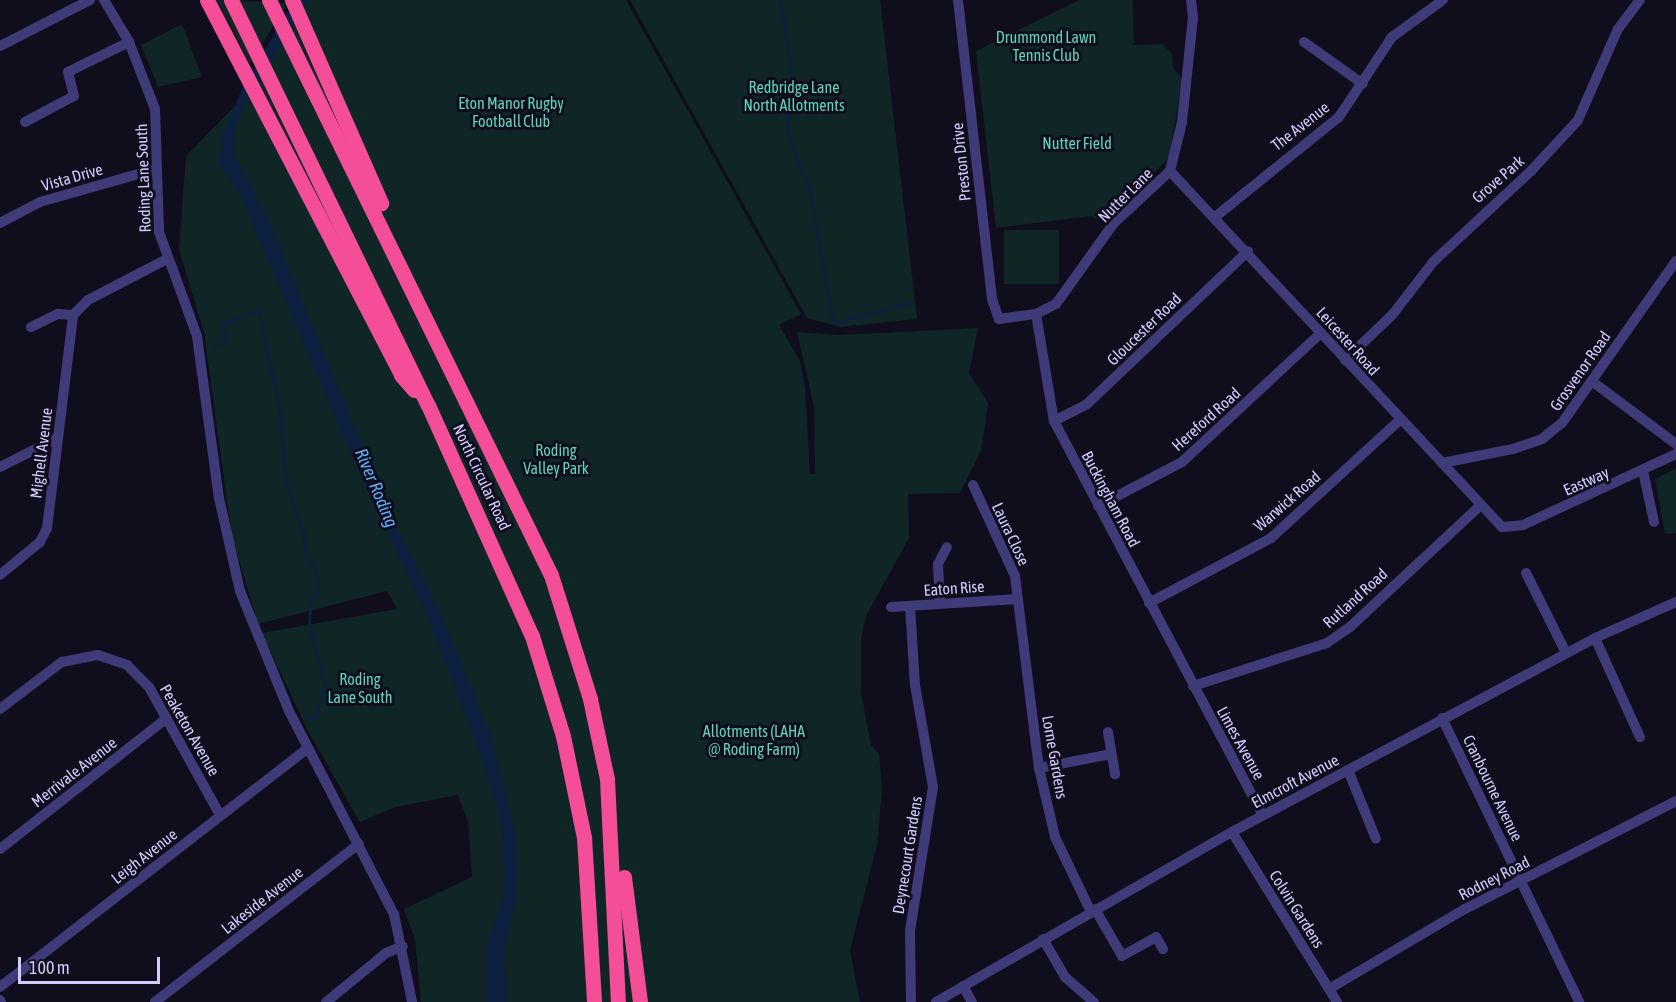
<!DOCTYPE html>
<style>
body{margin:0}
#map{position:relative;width:1676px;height:1002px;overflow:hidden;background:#100d1d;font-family:"Asap Condensed",sans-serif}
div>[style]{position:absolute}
.green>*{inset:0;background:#102626;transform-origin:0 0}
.water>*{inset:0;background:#0e203f}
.stream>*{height:3px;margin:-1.5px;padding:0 1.5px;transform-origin:1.5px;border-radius:1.5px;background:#0e203f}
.minor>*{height:10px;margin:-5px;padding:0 5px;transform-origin:5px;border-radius:5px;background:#3f3b79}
.highway>*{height:15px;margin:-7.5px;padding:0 7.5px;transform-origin:7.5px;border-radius:7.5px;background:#f44e99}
span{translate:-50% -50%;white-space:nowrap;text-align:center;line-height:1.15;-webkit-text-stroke:6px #100d1d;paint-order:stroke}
.park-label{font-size:16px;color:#5dd6bb}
.street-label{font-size:16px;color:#d2ccfc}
.water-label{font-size:18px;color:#60acf5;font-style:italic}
.scale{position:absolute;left:18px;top:957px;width:142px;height:27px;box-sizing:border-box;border:3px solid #d2ccfc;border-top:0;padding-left:8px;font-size:18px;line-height:21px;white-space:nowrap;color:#d2ccfc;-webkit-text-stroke:4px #100d1d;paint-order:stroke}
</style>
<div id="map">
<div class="green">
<div style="clip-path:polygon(217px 0,287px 3px,250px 64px)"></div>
<div style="clip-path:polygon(306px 0,626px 0,801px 314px,779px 325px,800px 361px,805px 387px,810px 474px,815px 474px,814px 407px,797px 332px,839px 335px,978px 328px,969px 373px,988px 403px,981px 451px,960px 493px,908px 494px,909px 538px,866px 616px,861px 639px,861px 693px,871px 745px,879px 754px,882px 790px,877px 845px,850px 950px,860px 1002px,421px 1002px,415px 939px,404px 909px,472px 877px,468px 821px,458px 795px,395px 807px,360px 822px,307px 729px,262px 633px,397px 609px,387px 591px,258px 624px,232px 537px,204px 333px,179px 249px,186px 156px,234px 107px)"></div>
<div style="clip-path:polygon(630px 0,880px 0,917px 319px,840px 327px,807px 318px)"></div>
<div style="clip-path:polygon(1079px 0,1133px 0,1134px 45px,1163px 44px,1172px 54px,1173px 67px,1182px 79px,1169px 158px,1103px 223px,1091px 216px,996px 228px,976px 51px)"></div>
<div style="clip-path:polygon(182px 24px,202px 77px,158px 87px,141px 45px)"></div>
<div style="left:1059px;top:230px;width:54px;height:55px;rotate:90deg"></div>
<div style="clip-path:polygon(1676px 468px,1676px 533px,1665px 534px,1655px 479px)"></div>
</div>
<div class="water">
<div style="clip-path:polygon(295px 0,309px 0,245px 103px,234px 133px,233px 153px,269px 220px,393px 520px,441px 613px,492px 739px,517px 840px,516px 903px,503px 950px,507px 1002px,487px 1002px,487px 945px,504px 894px,503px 828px,482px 759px,429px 621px,349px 450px,242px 199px,219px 162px,224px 132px,244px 84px)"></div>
</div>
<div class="stream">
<div style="left:780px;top:0;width:57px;rotate:80.9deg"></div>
<div style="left:789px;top:56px;width:42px;rotate:90deg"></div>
<div style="left:788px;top:108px;width:27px;rotate:90deg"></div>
<div style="left:788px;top:135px;width:62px;rotate:69.2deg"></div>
<div style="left:810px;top:193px;width:132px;rotate:80deg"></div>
<div style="left:833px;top:323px;width:80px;rotate:-14.6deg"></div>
<div style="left:212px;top:348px;width:17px;rotate:-28deg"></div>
<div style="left:227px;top:340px;width:16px;rotate:-104deg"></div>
<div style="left:223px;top:324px;width:38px;rotate:-22deg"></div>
<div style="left:258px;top:310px;width:98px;rotate:77.7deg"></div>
<div style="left:279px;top:406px;width:75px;rotate:84.7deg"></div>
<div style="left:286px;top:481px;width:57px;rotate:71.6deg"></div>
<div style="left:304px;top:535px;width:18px;rotate:87deg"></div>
<div style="left:305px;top:553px;width:21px;rotate:59deg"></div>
<div style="left:316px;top:571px;width:21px;rotate:85deg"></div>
<div style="left:318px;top:592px;width:10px;rotate:135deg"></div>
<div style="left:311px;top:599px;width:25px;rotate:95deg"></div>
<div style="left:309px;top:624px;width:64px;rotate:75.5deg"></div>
<div style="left:325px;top:686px;width:32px;rotate:106deg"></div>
<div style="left:316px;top:717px;width:10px;rotate:180deg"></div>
</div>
<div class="minor">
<div style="left:104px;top:0;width:49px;rotate:59.2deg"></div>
<div style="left:129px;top:42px;width:72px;rotate:68.8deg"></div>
<div style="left:155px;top:109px;width:123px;rotate:88.1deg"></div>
<div style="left:159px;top:232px;width:111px;rotate:69.9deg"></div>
<div style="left:197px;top:336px;width:163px;rotate:82.3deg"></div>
<div style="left:219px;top:498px;width:95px;rotate:77.3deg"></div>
<div style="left:240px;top:591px;width:130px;rotate:67.8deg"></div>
<div style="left:289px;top:711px;width:229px;rotate:62.7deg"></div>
<div style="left:394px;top:914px;width:90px;rotate:78.4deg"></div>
<div style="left:958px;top:0;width:301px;rotate:83.5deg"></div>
<div style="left:992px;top:299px;width:21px;rotate:71deg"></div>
<div style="left:999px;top:319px;width:37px;rotate:-8deg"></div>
<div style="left:1036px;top:314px;width:22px;rotate:-27deg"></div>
<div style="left:1056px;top:304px;width:100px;rotate:-54.4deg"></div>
<div style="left:1114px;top:223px;width:76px;rotate:-42.9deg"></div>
<div style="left:1170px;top:171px;width:50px;rotate:-76.2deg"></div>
<div style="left:1182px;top:122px;width:105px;rotate:-84deg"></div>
<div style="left:1193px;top:18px;width:18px;rotate:-96deg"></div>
<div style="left:1304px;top:42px;width:72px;rotate:35.4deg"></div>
<div style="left:0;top:46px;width:101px;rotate:-27.1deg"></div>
<div style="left:25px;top:122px;width:55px;rotate:-28deg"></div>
<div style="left:74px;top:96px;width:25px;rotate:-104deg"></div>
<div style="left:68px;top:72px;width:68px;rotate:-26.2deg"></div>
<div style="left:1170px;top:171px;width:487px;rotate:47deg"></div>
<div style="left:1502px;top:527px;width:21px;rotate:-5deg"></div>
<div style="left:1523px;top:525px;width:169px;rotate:-24.9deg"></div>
<div style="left:1215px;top:217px;width:159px;rotate:-38.9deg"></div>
<div style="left:1339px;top:117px;width:96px;rotate:-56.5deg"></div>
<div style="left:1392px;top:37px;width:63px;rotate:-36deg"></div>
<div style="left:0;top:223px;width:45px;rotate:-27.7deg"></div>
<div style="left:40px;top:202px;width:121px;rotate:-15.9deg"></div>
<div style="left:1036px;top:314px;width:109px;rotate:80.5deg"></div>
<div style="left:1054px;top:421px;width:446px;rotate:62.1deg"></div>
<div style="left:31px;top:327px;width:30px;rotate:-26deg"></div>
<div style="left:58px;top:314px;width:15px;rotate:4deg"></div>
<div style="left:73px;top:315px;width:21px;rotate:-45deg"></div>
<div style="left:88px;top:300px;width:89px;rotate:-27.4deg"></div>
<div style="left:1345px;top:360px;width:66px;rotate:-43.8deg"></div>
<div style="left:1393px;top:314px;width:66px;rotate:-52.4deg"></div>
<div style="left:1433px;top:262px;width:134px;rotate:-42.9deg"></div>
<div style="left:1531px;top:171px;width:69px;rotate:-47.3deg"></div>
<div style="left:1578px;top:120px;width:99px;rotate:-66.3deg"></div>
<div style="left:1618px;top:29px;width:36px;rotate:-53deg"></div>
<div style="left:1593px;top:382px;width:104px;rotate:36.8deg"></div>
<div style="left:1054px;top:421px;width:37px;rotate:-27deg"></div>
<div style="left:1087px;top:404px;width:222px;rotate:-43.5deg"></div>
<div style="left:1442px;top:463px;width:72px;rotate:-11.2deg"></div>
<div style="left:1513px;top:449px;width:31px;rotate:-19deg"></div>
<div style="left:1542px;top:439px;width:26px;rotate:-39deg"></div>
<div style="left:1562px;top:423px;width:198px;rotate:-54.9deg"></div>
<div style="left:0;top:467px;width:64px;rotate:-27deg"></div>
<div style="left:1643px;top:471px;width:52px;rotate:77.8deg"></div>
<div style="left:973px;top:485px;width:100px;rotate:65.2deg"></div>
<div style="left:1015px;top:576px;width:193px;rotate:82.9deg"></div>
<div style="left:1039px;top:768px;width:71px;rotate:76.9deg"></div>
<div style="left:1055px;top:837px;width:83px;rotate:64.4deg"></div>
<div style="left:1098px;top:506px;width:95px;rotate:-27.6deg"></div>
<div style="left:1182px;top:462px;width:190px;rotate:-42.9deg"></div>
<div style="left:1526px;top:573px;width:89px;rotate:63.4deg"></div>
<div style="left:0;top:575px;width:52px;rotate:-39.5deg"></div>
<div style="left:40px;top:542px;width:16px;rotate:-63deg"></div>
<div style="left:47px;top:528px;width:215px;rotate:-83deg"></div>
<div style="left:1149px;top:603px;width:138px;rotate:-28deg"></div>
<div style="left:1271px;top:538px;width:175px;rotate:-42.5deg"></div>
<div style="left:940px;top:604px;width:40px;rotate:-92.9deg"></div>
<div style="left:938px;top:564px;width:19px;rotate:-62deg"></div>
<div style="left:910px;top:606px;width:79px;rotate:86.4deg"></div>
<div style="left:915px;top:685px;width:104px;rotate:80deg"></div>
<div style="left:933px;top:787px;width:146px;rotate:99.1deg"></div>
<div style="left:910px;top:931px;width:71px;rotate:89.2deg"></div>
<div style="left:891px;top:607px;width:127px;rotate:-3.6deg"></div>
<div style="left:1595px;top:638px;width:109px;rotate:65.6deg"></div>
<div style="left:1193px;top:686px;width:141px;rotate:-17.8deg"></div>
<div style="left:1327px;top:643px;width:28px;rotate:-35deg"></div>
<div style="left:1350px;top:627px;width:179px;rotate:-43deg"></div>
<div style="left:0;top:709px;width:78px;rotate:-37.2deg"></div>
<div style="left:62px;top:662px;width:37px;rotate:-11deg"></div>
<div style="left:98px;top:655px;width:31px;rotate:19deg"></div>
<div style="left:127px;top:665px;width:31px;rotate:45deg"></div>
<div style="left:149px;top:687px;width:146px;rotate:61deg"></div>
<div style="left:1442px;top:718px;width:315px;rotate:64.2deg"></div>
<div style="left:1108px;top:732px;width:43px;rotate:80.5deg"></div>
<div style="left:1039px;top:768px;width:73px;rotate:-11deg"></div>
<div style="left:1348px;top:770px;width:74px;rotate:67.9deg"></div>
<div style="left:1232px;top:832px;width:200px;rotate:58.3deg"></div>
<div style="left:0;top:849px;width:212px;rotate:-38.1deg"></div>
<div style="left:1095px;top:909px;width:54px;rotate:60.1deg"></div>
<div style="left:1122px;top:956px;width:39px;rotate:-29deg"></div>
<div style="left:1156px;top:937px;width:14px;rotate:60deg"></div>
<div style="left:1043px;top:939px;width:44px;rotate:59.9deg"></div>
<div style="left:1065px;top:977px;width:38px;rotate:41deg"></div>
<div style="left:963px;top:986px;width:18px;rotate:61deg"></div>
<div style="left:0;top:987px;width:388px;rotate:-37.8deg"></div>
<div style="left:1329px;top:989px;width:158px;rotate:-30.5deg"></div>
<div style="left:1465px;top:909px;width:237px;rotate:-27.1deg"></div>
<div style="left:0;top:1000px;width:2px;rotate:63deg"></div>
<div style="left:155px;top:1002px;width:258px;rotate:-37.8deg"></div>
<div style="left:326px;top:1002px;width:77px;rotate:-39.2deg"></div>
<div style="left:386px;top:953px;width:18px;rotate:-22deg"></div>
<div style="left:936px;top:1002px;width:341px;rotate:-29.9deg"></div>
<div style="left:1232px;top:832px;width:412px;rotate:-28.1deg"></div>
<div style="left:1595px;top:638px;width:89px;rotate:-24deg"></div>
</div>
<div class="highway">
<div style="left:207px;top:0;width:422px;rotate:62.6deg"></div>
<div style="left:401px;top:375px;width:20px;rotate:49deg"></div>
<div style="left:231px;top:0;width:450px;rotate:64.1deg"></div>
<div style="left:428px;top:405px;width:253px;rotate:65.8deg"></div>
<div style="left:532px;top:636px;width:105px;rotate:72.8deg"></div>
<div style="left:563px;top:736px;width:103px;rotate:78.3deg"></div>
<div style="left:584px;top:837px;width:165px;rotate:86.5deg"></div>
<div style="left:269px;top:0;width:640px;rotate:63.88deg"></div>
<div style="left:551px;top:575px;width:130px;rotate:72.5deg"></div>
<div style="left:590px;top:699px;width:82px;rotate:78deg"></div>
<div style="left:607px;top:779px;width:223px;rotate:87.2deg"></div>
<div style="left:292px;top:0;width:222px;rotate:66.3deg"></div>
<div style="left:624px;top:877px;width:126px;rotate:82.7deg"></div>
</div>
<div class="park-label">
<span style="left:1046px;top:46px">Drummond Lawn<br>Tennis Club</span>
<span style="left:794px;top:96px">Redbridge Lane<br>North Allotments</span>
<span style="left:511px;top:112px">Eton Manor Rugby<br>Football Club</span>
<span style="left:1077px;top:143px">Nutter Field</span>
<span style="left:556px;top:459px">Roding<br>Valley Park</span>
<span style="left:360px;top:688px">Roding<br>Lane South</span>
<span style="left:754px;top:740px">Allotments (LAHA<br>@ Roding Farm)</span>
</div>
<div class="street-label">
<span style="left:1300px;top:126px;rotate:-38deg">The Avenue</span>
<span style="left:961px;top:162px;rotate:-96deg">Preston Drive</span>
<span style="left:72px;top:177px;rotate:-16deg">Vista Drive</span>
<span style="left:143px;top:178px;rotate:-92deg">Roding Lane South</span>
<span style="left:1498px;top:179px;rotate:-41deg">Grove Park</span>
<span style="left:1125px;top:195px;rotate:-45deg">Nutter Lane</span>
<span style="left:1144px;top:329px;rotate:-44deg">Gloucester Road</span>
<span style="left:1348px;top:341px;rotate:48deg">Leicester Road</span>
<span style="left:1580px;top:371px;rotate:-55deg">Grosvenor Road</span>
<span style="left:1206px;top:419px;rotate:-42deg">Hereford Road</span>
<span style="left:41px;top:453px;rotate:-83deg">Mighell Avenue</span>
<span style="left:482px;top:477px;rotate:65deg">North Circular Road</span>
<span style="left:1586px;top:481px;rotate:-24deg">Eastway</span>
<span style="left:1111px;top:499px;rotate:62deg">Buckingham Road</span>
<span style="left:1287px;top:501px;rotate:-41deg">Warwick Road</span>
<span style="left:1011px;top:534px;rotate:65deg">Laura Close</span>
<span style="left:954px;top:588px;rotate:-4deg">Eaton Rise</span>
<span style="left:1355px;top:598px;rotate:-42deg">Rutland Road</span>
<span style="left:190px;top:730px;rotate:60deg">Peaketon Avenue</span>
<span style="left:1241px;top:743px;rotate:61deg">Limes Avenue</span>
<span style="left:1055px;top:757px;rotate:80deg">Lorne Gardens</span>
<span style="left:74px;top:772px;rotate:-38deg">Merrivale Avenue</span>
<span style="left:1295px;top:781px;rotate:-28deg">Elmcroft Avenue</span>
<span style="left:1493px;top:788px;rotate:64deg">Cranbourne Avenue</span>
<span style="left:907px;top:855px;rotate:-81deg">Deynecourt Gardens</span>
<span style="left:144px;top:856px;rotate:-38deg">Leigh Avenue</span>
<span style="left:1494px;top:878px;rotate:-27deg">Rodney Road</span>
<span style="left:262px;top:900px;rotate:-38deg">Lakeside Avenue</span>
<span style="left:1297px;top:909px;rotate:58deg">Colvin Gardens</span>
</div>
<div class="water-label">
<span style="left:376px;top:488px;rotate:67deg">River Roding</span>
</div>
<div class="scale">100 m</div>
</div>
